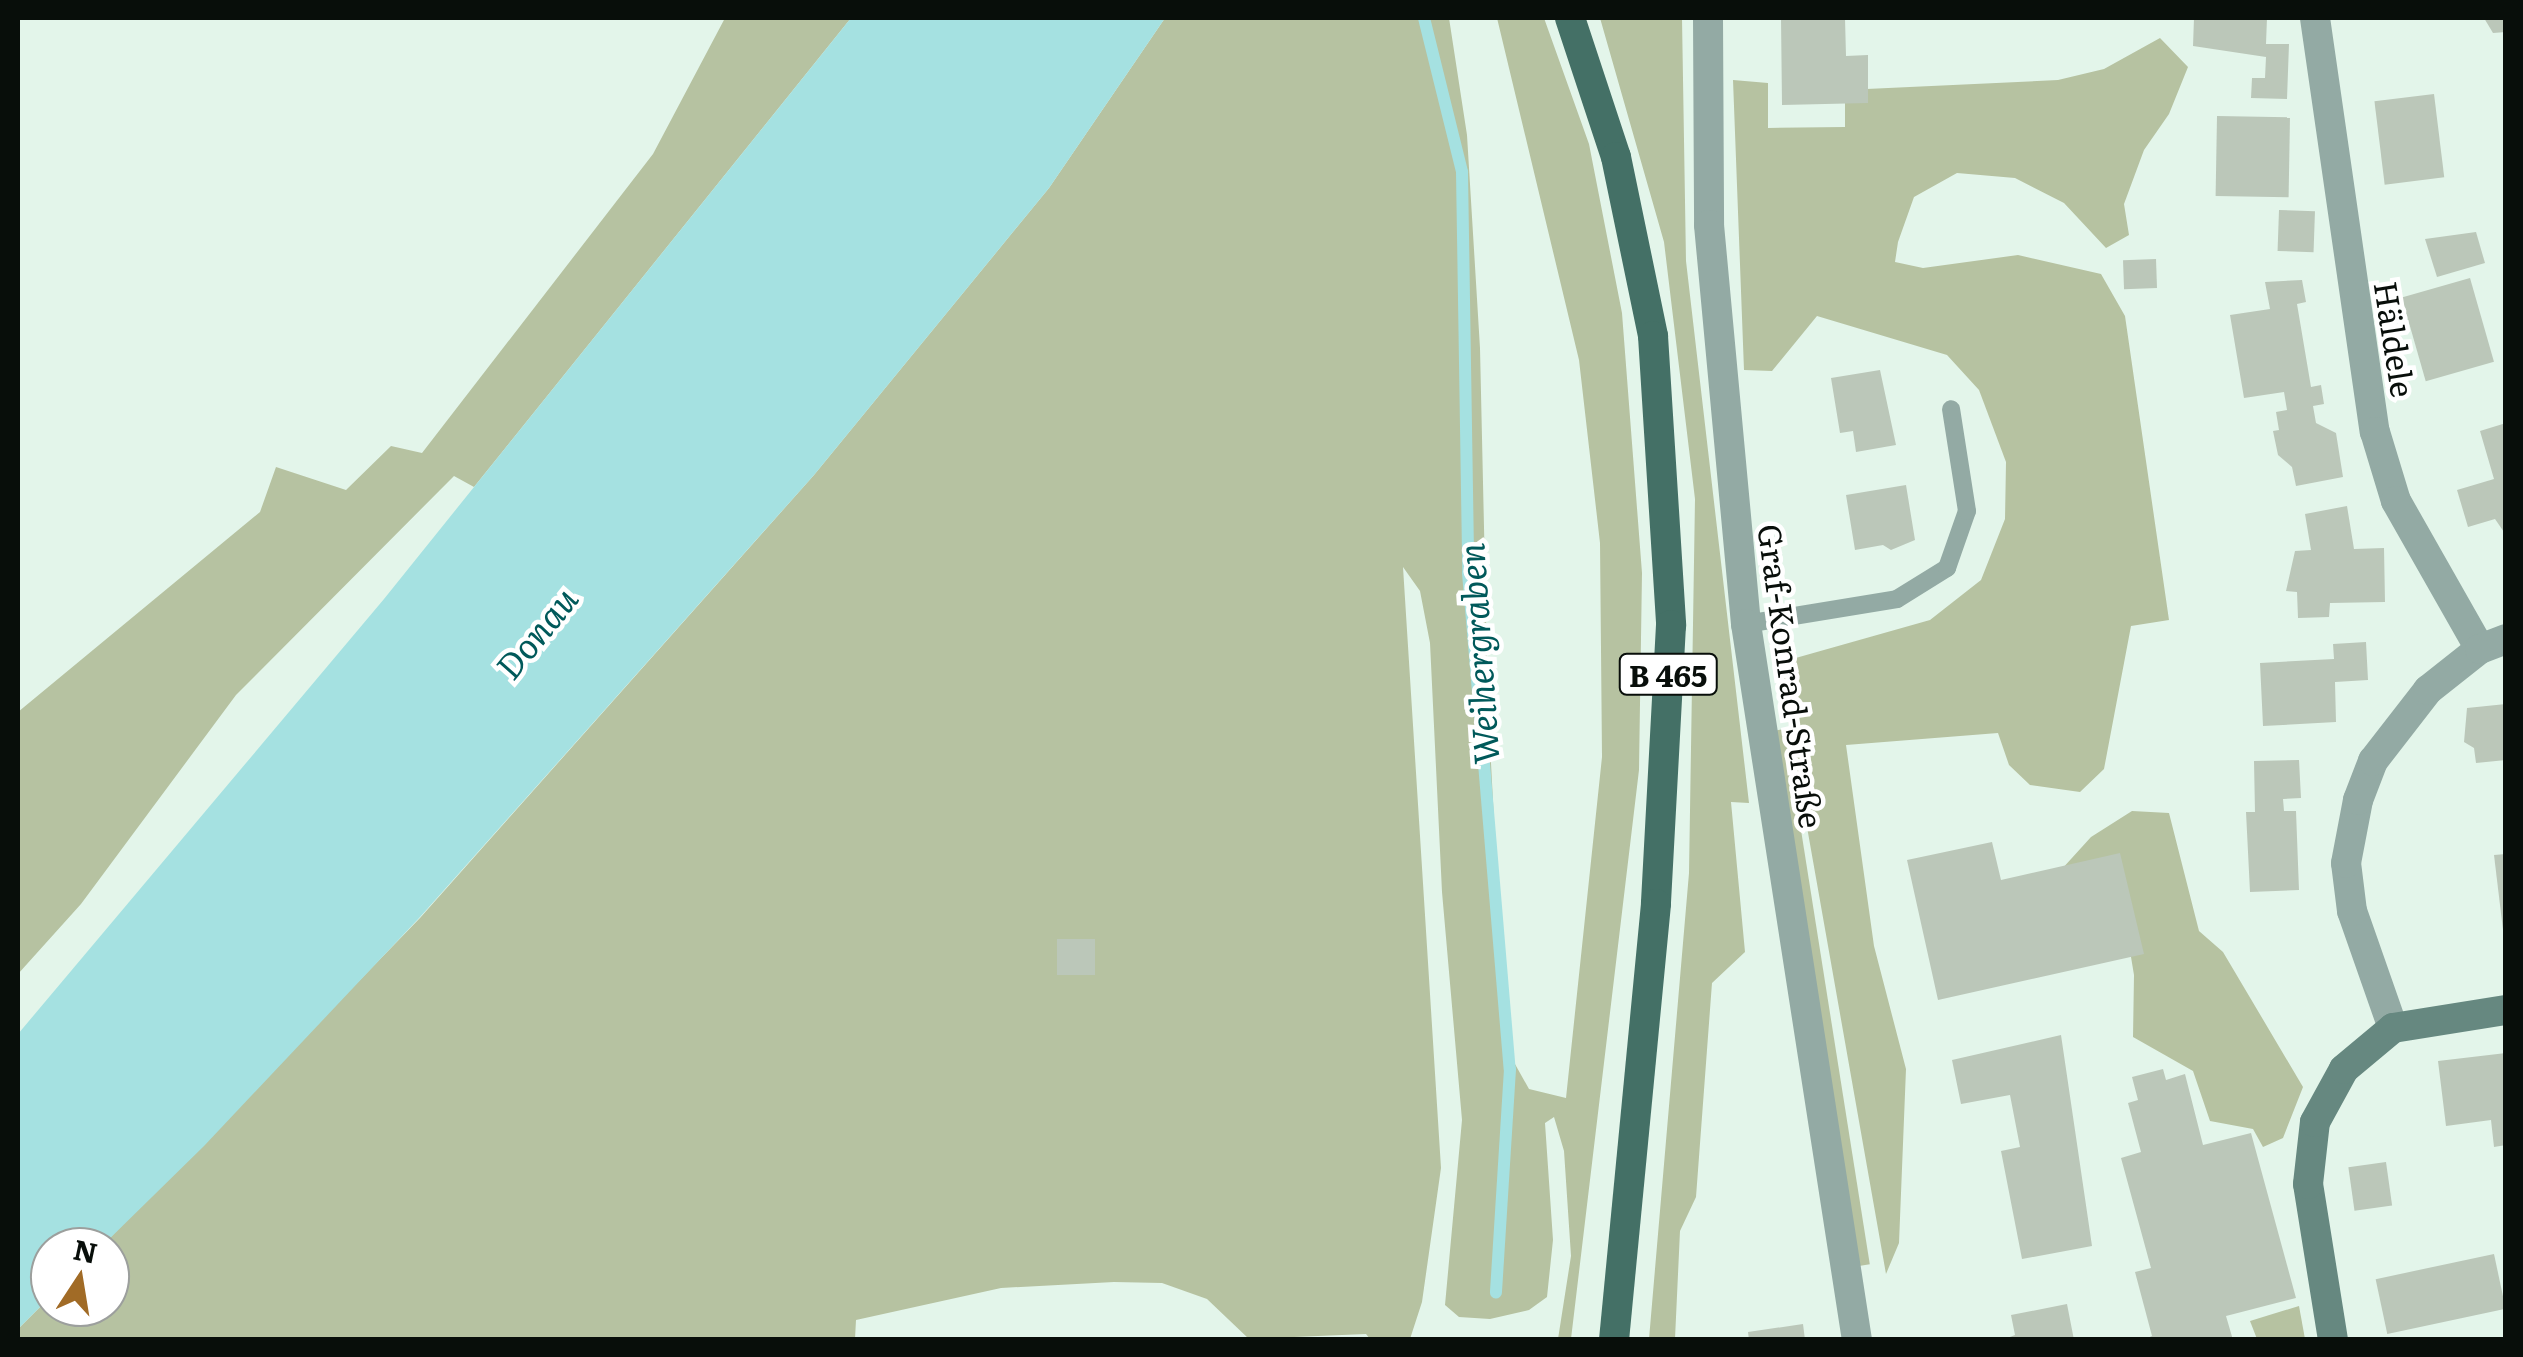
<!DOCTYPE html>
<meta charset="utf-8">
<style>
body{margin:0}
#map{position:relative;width:2523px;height:1357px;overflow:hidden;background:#e3f5ea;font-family:Literata,serif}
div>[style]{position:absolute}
.green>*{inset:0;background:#b6c2a1;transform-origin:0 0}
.water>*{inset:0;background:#a5e1e1}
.stream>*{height:12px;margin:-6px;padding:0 6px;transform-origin:6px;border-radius:6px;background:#a5e1e1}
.building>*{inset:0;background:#bbc7b9;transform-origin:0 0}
.lane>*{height:18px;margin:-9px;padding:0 9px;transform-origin:9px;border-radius:9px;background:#93aaa4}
.street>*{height:30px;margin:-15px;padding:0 15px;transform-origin:15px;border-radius:15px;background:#93aaa4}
.secondary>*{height:30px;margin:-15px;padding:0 15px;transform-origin:15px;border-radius:15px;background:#668880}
.primary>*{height:30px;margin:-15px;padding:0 15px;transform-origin:15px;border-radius:15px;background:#447066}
span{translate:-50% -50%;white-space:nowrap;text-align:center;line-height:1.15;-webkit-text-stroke:9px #fff;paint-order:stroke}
.shield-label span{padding:2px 8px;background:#fff;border:2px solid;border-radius:8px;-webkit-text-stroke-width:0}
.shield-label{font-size:30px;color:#080e0a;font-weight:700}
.street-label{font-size:32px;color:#080e0a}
.water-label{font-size:35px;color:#00595a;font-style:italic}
.frame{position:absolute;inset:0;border:20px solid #080e0a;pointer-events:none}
.north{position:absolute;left:30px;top:1227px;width:100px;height:100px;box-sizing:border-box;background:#fff;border:2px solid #9c9f9d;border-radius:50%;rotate:12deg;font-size:28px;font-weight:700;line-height:40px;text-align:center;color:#080e0a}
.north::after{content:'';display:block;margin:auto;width:35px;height:45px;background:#a16b26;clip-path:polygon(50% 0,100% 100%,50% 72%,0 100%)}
</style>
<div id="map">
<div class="green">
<div style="clip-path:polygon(725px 18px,851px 18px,474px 487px,454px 476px,236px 695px,81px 904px,18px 974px,18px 712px,260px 512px,276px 467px,346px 490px,391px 446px,422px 453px,653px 154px)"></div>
<div style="clip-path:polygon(1165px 18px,1449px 18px,1467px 135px,1480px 348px,1488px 706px,1506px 1048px,1529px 1089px,1566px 1098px,1602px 757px,1600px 543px,1579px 360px,1497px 18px,1544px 18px,1589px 144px,1622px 313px,1642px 573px,1639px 770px,1571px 1339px,1558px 1339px,1571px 1256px,1564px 1151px,1554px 1117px,1545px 1123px,1553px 1240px,1547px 1297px,1529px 1310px,1490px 1319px,1459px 1317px,1445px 1305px,1462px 1120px,1442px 892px,1430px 643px,1420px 591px,1403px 567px,1441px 1168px,1422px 1302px,1410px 1339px,1370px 1339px,1366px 1334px,1249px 1339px,1207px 1299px,1162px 1283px,1114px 1282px,1001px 1288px,856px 1320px,855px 1339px,18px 1340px,18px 1329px,50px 1297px,50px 1307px,110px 1307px,110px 1247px,101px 1247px,420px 918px,814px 475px,1049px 188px)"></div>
<div style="clip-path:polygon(1600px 18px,1682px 18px,1686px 261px,1749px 803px,1731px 802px,1745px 952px,1712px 983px,1696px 1197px,1680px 1231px,1675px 1339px,1649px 1339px,1689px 873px,1695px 499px,1664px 242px)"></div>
<div style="clip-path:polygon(2160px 38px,2188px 67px,2169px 114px,2144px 150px,2124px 204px,2129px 235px,2106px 248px,2064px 203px,2015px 178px,1957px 173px,1914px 197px,1898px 242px,1895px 262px,1923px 268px,2018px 255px,2101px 274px,2125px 316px,2169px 620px,2131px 626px,2104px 769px,2080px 792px,2030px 785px,2009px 765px,1998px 733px,1846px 745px,1874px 946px,1906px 1069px,1899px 1243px,1886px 1274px,1778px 663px,1930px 620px,1981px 580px,2005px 519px,2006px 462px,1979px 390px,1947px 355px,1817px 316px,1772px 371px,1744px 370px,1733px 80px,1768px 83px,1768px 128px,1845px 127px,1845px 90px,2058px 80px,2104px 69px)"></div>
<div style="left:1785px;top:729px;width:542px;height:11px;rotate:81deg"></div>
<div style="clip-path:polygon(2132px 811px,2169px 813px,2199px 931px,2223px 952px,2303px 1087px,2283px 1138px,2263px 1147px,2253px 1129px,2210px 1121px,2193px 1071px,2133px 1037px,2134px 975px,2115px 861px,2061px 870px,2091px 837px)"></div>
<div style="clip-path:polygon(2299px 1306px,2305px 1339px,2257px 1339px,2250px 1321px)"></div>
</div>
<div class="water">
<div style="clip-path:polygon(851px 18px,1165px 18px,1049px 188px,814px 475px,420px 917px,204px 1146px,101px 1247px,50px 1247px,50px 1297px,18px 1329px,18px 1034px,384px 599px)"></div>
</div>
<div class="stream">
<div style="left:1424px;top:18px;width:159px;rotate:76.1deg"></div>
<div style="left:1462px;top:172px;width:401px;rotate:89.1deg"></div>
<div style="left:1468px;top:573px;width:498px;rotate:85.2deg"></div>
<div style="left:1510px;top:1069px;width:224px;rotate:93.6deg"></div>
</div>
<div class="building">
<div style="clip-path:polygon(1781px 18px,1845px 18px,1846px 56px,1868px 55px,1868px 103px,1782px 105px)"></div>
<div style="clip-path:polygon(2194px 18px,2267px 18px,2266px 44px,2289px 44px,2287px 99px,2251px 98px,2252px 78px,2265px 78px,2266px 57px,2193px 46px)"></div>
<div style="clip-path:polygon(2484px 18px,2506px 18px,2506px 32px,2493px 33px)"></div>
<div style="left:2434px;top:94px;width:84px;height:60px;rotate:83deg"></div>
<div style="left:2217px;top:116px;width:73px;height:80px;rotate:1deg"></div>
<div style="left:2279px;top:210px;width:36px;height:41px;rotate:2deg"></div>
<div style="clip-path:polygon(2476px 232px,2485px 263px,2437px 277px,2425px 239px)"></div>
<div style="left:2156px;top:259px;width:29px;height:33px;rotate:88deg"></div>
<div style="left:2470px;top:278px;width:87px;height:71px;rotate:74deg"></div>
<div style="clip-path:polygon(2302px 280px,2306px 302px,2297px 304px,2311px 387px,2321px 385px,2324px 404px,2313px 406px,2316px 423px,2336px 433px,2343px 477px,2296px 486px,2292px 467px,2278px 455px,2273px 431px,2279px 430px,2276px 412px,2287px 410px,2284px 392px,2244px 398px,2230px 315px,2270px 309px,2265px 282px)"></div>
<div style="clip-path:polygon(1880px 370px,1896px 445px,1856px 452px,1853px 431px,1840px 433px,1831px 378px)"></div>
<div style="clip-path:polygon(2506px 423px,2506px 535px,2495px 519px,2468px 527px,2457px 490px,2494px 479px,2480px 431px)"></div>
<div style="clip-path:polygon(1906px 485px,1915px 540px,1891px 550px,1883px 545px,1855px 550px,1846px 495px)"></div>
<div style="clip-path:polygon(2347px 506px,2354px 549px,2384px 548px,2385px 602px,2330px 603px,2329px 617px,2298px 618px,2297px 592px,2286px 591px,2295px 551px,2311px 550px,2305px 514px)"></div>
<div style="clip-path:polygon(2366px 642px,2368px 680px,2335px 682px,2336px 722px,2263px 726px,2260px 663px,2334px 659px,2333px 644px)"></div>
<div style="clip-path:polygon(2506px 704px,2506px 760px,2476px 763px,2474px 748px,2464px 742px,2467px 708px)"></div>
<div style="clip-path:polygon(2299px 760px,2301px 798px,2283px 799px,2284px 811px,2296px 811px,2299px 890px,2250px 892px,2246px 812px,2255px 812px,2254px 761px)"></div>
<div style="clip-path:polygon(1992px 842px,2001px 880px,2120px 853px,2144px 954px,1938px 1000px,1907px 860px)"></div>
<div style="clip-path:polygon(2506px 854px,2506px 930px,2503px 930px,2494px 855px)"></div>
<div style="left:1057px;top:939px;width:38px;height:36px"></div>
<div style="clip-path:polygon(2061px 1035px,2092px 1246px,2022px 1259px,2001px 1151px,2020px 1147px,2010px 1095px,1961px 1104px,1952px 1060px)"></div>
<div style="clip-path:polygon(2506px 1053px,2506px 1145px,2494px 1147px,2491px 1120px,2446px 1126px,2438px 1061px)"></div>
<div style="clip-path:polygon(2163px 1069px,2166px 1080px,2185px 1074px,2203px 1145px,2251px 1133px,2296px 1298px,2226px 1316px,2233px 1340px,2143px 1340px,2152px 1336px,2135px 1272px,2151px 1268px,2121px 1158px,2141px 1152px,2128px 1103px,2138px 1100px,2132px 1077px)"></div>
<div style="left:2386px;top:1162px;width:44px;height:38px;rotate:82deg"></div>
<div style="left:2494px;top:1254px;width:56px;height:121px;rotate:78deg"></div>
<div style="clip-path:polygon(2067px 1304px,2074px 1340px,2002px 1340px,2015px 1335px,2011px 1315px)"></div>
<div style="clip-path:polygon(1803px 1324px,1805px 1340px,1749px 1340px,1748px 1332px)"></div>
</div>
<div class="lane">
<div style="left:1746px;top:624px;width:153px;rotate:-9.4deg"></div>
<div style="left:1897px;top:599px;width:59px;rotate:-31.8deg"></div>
<div style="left:1947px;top:568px;width:60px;rotate:-70.7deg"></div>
<div style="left:1967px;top:511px;width:103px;rotate:-98.9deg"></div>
</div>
<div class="street">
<div style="left:1708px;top:18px;width:207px;rotate:89.7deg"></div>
<div style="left:1709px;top:225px;width:401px;rotate:84.7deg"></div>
<div style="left:1746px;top:624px;width:725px;rotate:81.19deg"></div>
<div style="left:2315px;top:18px;width:418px;rotate:81.8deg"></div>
<div style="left:2375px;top:432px;width:72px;rotate:73.1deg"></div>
<div style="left:2396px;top:501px;width:170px;rotate:60.4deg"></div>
<div style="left:2393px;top:1028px;width:124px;rotate:-109.3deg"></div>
<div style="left:2352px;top:911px;width:48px;rotate:-97.1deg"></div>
<div style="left:2346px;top:863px;width:64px;rotate:-79.2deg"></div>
<div style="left:2358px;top:800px;width:42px;rotate:-69deg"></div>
<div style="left:2373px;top:761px;width:90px;rotate:-52.2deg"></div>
<div style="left:2428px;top:690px;width:66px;rotate:-38.3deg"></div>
<div style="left:2480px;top:649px;width:28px;rotate:-21deg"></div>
</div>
<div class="secondary">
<div style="left:2333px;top:1340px;width:158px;rotate:-99.1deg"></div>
<div style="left:2308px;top:1184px;width:62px;rotate:-83.6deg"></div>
<div style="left:2315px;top:1122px;width:60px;rotate:-61.3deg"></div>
<div style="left:2344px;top:1069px;width:64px;rotate:-39.9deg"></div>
<div style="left:2393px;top:1028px;width:114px;rotate:-9.1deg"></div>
</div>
<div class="primary">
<div style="left:1570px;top:18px;width:146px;rotate:71.7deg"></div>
<div style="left:1616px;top:157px;width:183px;rotate:78.3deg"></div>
<div style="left:1653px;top:336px;width:290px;rotate:86.4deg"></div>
<div style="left:1671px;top:625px;width:279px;rotate:93.1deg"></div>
<div style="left:1656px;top:904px;width:438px;rotate:95.5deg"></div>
</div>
<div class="shield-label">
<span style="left:1668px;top:674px">B 465</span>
</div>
<div class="street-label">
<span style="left:2396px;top:339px;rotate:81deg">Häldele</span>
<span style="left:1792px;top:676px;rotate:82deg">Graf-Konrad-Straße</span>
</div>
<div class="water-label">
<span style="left:535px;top:632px;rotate:-51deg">Donau</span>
<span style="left:1477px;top:654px;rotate:-94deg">Weihergraben</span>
</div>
<div class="frame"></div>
<div class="north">N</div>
</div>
